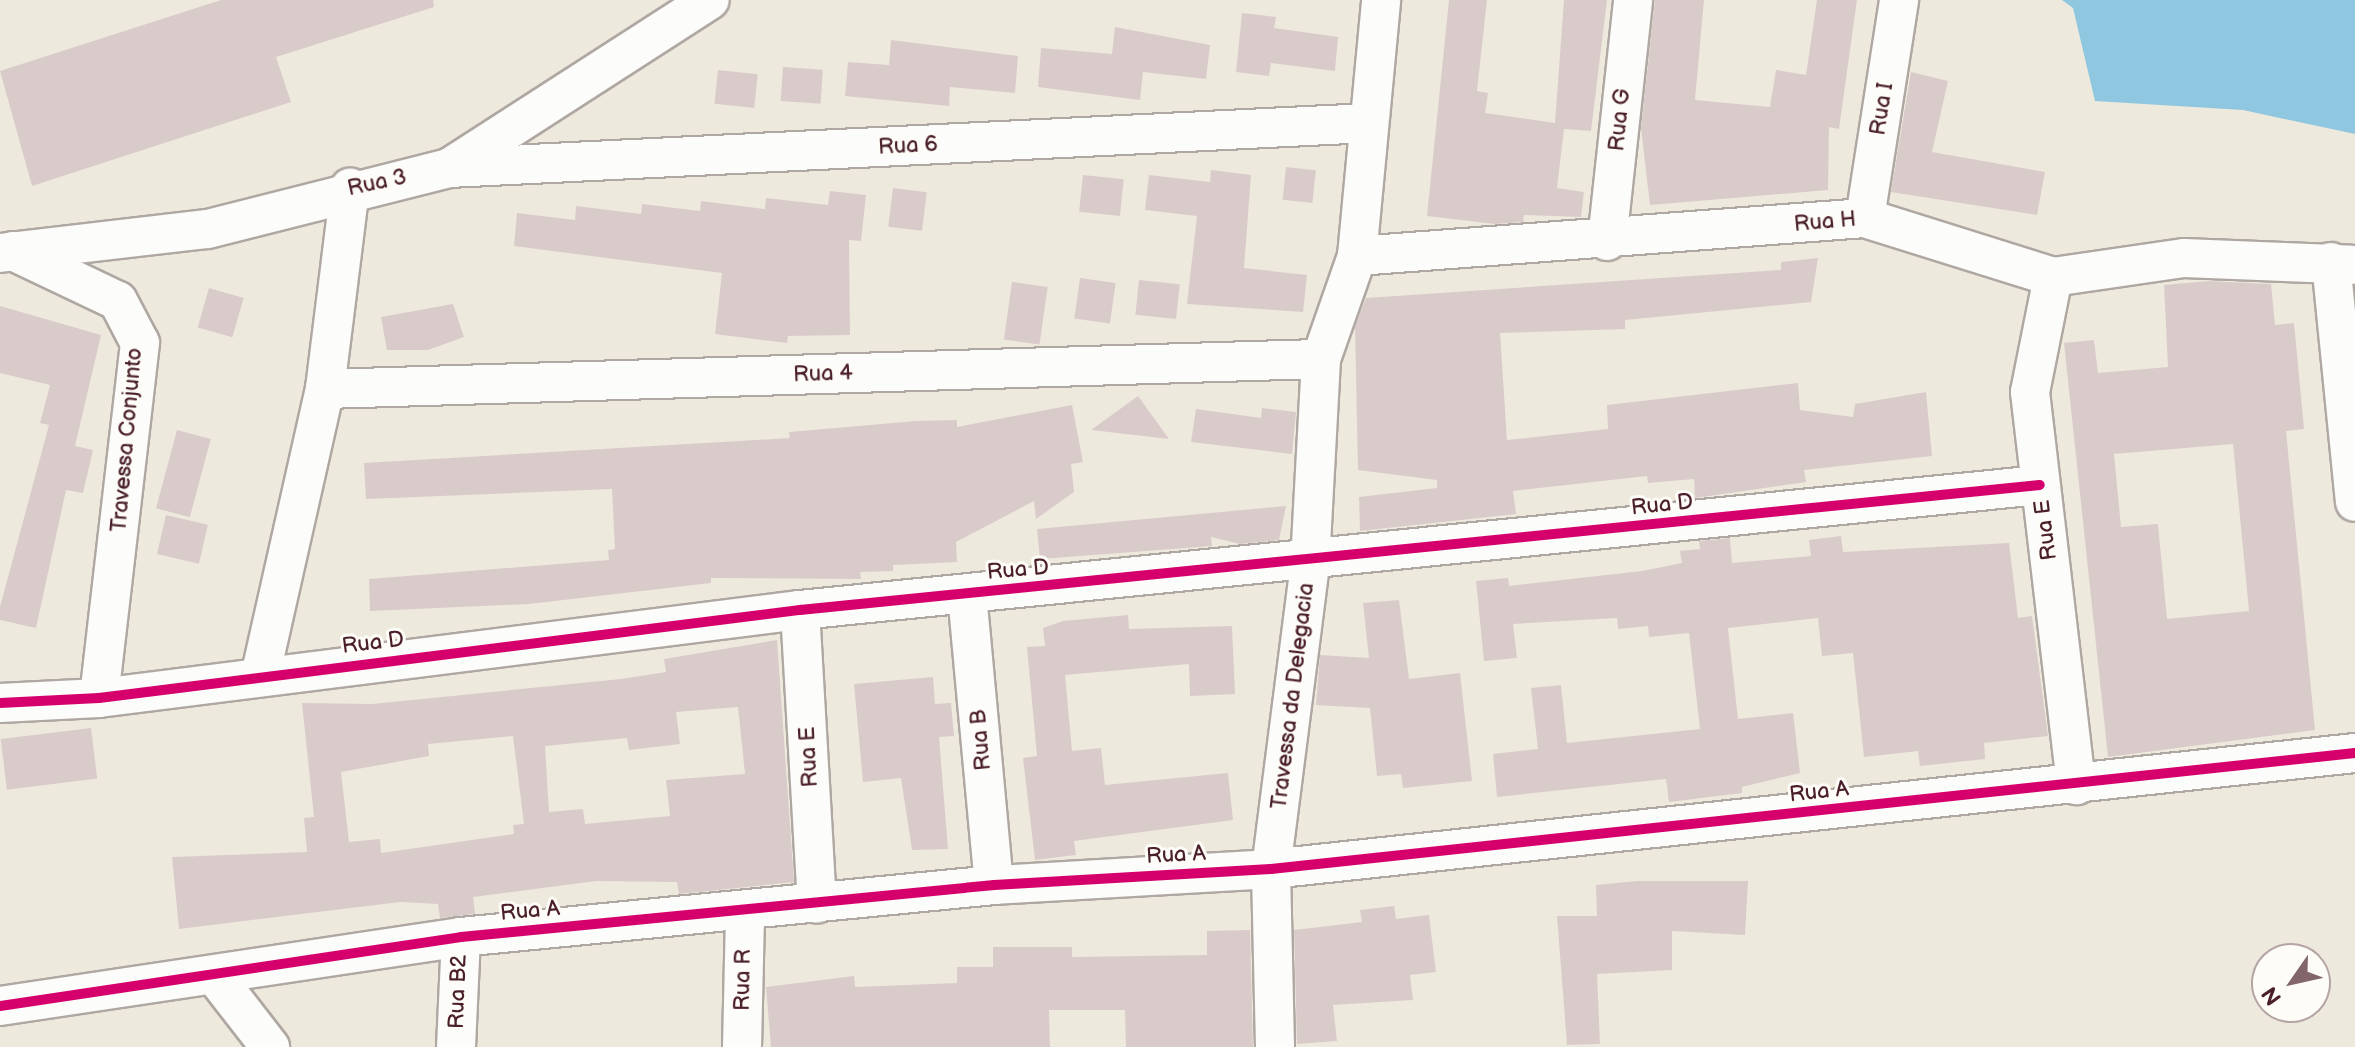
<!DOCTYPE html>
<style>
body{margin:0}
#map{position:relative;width:2355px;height:1047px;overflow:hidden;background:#eee9dd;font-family:"Balsamiq Sans",sans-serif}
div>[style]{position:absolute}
.water>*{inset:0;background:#8ec7df}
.building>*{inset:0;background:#dacbcb;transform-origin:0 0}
.roads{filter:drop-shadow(2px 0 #afa7a2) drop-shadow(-2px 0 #afa7a2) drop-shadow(0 2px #afa7a2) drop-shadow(0 -2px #afa7a2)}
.minor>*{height:38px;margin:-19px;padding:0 19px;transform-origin:19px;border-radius:19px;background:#fcfcfa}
.cycleway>*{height:10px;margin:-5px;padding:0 5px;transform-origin:5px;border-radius:5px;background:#d6006c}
span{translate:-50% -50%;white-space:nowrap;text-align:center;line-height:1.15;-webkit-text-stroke:6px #fdfcf7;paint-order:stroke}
.street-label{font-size:22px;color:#4a1f2b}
.north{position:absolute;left:2251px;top:943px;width:80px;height:80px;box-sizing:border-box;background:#fdfcf7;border:2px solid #b5a4a5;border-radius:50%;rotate:236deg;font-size:22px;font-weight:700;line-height:32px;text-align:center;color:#4a1f2b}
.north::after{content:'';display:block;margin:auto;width:28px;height:36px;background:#836669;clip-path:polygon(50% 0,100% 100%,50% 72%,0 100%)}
</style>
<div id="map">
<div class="water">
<div style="clip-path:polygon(2062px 0,2355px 0,2355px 134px,2243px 110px,2095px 101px,2073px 8px)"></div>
</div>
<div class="building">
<div style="clip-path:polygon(221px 0,433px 0,434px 7px,276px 57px,291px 102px,32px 186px,0 71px)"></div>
<div style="clip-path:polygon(1449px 0,1487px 0,1477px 91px,1488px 93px,1485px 113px,1555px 123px,1564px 0,1607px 0,1591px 131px,1564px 129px,1557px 188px,1584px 192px,1581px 217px,1524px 215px,1523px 222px,1495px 224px,1427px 216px)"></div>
<div style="clip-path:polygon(1655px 0,1704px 0,1695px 100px,1770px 107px,1776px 70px,1806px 75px,1817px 0,1857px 0,1839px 129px,1829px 127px,1828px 190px,1650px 205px,1641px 128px)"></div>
<div style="clip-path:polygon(1242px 13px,1276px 17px,1274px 28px,1338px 37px,1335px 71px,1271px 63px,1269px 76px,1236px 72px)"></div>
<div style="clip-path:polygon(1115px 27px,1210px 45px,1206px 79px,1143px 72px,1140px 100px,1038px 87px,1041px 48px,1112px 54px)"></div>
<div style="clip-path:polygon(891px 40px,1018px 56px,1015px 93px,950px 87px,949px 106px,845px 96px,848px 62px,889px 65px)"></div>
<div style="left:783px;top:67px;width:40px;height:34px;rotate:4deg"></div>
<div style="left:718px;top:70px;width:40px;height:34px;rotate:6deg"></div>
<div style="clip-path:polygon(1911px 72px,1948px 81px,1932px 152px,2045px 172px,2037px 215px,1891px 192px)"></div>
<div style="left:1286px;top:167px;width:30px;height:33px;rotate:6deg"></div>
<div style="clip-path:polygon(1211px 170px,1251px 175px,1244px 268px,1307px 275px,1303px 312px,1187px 304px,1197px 216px,1145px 210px,1149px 175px,1210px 182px)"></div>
<div style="left:1083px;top:175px;width:41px;height:37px;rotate:6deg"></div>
<div style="left:893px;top:188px;width:34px;height:39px;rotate:7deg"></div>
<div style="clip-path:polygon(830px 191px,866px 195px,861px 241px,849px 240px,850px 335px,788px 336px,787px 343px,715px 334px,722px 273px,514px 246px,517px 213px,575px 220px,576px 206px,641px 214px,642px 204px,700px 211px,701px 201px,765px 209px,766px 198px,828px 205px)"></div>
<div style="clip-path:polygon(1818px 258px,1811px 302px,1625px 320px,1625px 329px,1500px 333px,1507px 440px,1608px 429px,1607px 405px,1798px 383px,1800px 410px,1853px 417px,1855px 404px,1926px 392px,1932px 456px,1804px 470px,1806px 482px,1695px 498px,1694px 479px,1648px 483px,1647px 476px,1513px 491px,1516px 514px,1360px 531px,1359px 497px,1437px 488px,1437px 480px,1358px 470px,1355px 327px,1366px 298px,1781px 270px,1781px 262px)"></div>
<div style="left:1080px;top:278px;width:36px;height:41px;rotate:8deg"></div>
<div style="left:1139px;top:280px;width:41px;height:35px;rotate:6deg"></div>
<div style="clip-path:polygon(evenodd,2208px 281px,2271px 284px,2275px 325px,2294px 323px,2304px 429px,2286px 431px,2315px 730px,2108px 757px,2064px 343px,2094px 340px,2098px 373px,2168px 367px,2164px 285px,2208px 281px,2233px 444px,2249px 611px,2167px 619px,2158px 524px,2121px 527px,2114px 454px,2233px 444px)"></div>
<div style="left:1012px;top:282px;width:36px;height:58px;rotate:8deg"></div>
<div style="left:209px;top:288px;width:36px;height:41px;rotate:16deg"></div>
<div style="clip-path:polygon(453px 304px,464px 337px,428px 350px,387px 350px,381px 317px)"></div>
<div style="clip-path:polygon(0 306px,101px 335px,75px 446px,93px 450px,83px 493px,66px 490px,36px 628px,0 620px,0 607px,49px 425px,40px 423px,50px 385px,0 373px)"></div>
<div style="clip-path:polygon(1138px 396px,1169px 439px,1091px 430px)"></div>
<div style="clip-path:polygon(1072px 405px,1083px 462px,1071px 464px,1074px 492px,1036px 519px,1034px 501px,956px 542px,957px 562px,893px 565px,893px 571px,860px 572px,861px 579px,711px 578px,711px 583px,529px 604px,370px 611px,369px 579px,609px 560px,608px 550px,615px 549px,612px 489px,366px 499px,364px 463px,790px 438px,789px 432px,916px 421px,957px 420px,957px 427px)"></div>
<div style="clip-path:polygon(1262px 408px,1296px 412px,1292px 454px,1191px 442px,1196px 409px,1261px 418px)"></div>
<div style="left:177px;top:430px;width:35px;height:81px;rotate:15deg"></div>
<div style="clip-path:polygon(1286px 506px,1279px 540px,1240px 544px,1211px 537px,1212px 546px,1040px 559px,1037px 529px)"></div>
<div style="left:166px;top:515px;width:43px;height:40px;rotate:13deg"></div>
<div style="clip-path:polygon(1841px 536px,1843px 552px,2009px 543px,2018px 618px,2032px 616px,2048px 736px,1984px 743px,1985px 759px,1920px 766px,1918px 751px,1864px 757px,1853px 653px,1822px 656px,1818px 618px,1728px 628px,1738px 719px,1793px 713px,1800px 773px,1742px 787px,1742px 793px,1669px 802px,1666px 779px,1497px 797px,1493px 754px,1538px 749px,1531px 688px,1561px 685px,1567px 743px,1700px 729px,1689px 633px,1649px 637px,1648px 626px,1618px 629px,1617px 618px,1513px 624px,1517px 658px,1484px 661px,1476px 581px,1508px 578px,1509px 586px,1642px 571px,1682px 563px,1680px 551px,1700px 549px,1699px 541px,1730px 538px,1732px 563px,1811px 556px,1809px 540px)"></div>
<div style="clip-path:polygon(1399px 600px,1409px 679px,1460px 673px,1472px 781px,1403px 788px,1401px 774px,1377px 776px,1370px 708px,1316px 705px,1320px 655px,1369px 658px,1363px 603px)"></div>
<div style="clip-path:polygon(1128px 615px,1129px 629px,1232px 626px,1235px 694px,1190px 696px,1189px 664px,1065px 675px,1072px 751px,1101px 748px,1105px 785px,1228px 773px,1233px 820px,1074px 841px,1076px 855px,1035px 860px,1023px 758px,1037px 756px,1027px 647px,1045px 646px,1043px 628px,1063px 621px)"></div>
<div style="clip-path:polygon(evenodd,777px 640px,794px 882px,679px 894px,677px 882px,596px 881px,473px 897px,475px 914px,440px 918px,438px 904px,400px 902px,179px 929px,172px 857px,307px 852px,304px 818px,314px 817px,302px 703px,372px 704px,621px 679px,666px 672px,664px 659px,777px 640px,738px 707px,745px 774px,666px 780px,670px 816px,585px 824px,583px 809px,549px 812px,545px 746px,627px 738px,629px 750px,680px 744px,676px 712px,738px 707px,777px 640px,513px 736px,524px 824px,513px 825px,514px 834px,381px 853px,380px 839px,349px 842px,341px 772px,429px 756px,428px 744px,513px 736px)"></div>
<div style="clip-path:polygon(933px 677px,935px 704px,951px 703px,954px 736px,939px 737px,948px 849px,912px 850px,901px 778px,863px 782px,854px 684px)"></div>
<div style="left:91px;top:728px;width:51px;height:91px;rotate:83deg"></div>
<div style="clip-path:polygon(1637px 881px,1748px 881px,1745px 935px,1672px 931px,1672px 970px,1597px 974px,1600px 1044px,1567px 1045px,1557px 916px,1597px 916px,1596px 885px)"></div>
<div style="clip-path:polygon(1394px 906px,1396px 919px,1429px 915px,1436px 972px,1410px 975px,1413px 1000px,1333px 1005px,1337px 1041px,1297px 1044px,1294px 930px,1362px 922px,1360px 910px)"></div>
<div style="clip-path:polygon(1250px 930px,1253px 1047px,1126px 1047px,1125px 1010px,1049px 1010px,1050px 1047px,771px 1047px,766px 987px,854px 976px,855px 987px,957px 983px,957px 967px,993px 967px,993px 947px,1072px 947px,1072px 957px,1207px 955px,1207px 931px)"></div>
</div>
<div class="roads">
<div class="minor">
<div style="left:449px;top:168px;width:920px;rotate:-2.8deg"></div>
<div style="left:1865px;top:218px;width:221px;rotate:-81.1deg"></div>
<div style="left:1607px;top:241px;width:242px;rotate:-83.8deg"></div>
<div style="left:13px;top:251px;width:116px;rotate:25.5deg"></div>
<div style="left:118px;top:301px;width:47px;rotate:62.4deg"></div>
<div style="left:140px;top:343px;width:357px;rotate:96.6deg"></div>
<div style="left:0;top:253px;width:209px;rotate:-6.6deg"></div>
<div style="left:208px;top:229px;width:249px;rotate:-14.2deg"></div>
<div style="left:449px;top:168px;width:310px;rotate:-32.8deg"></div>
<div style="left:1357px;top:256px;width:509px;rotate:-4.28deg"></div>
<div style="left:1865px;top:218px;width:197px;rotate:17.4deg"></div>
<div style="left:2053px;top:277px;width:132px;rotate:-8.3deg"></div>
<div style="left:2184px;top:258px;width:171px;rotate:2.3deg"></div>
<div style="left:2331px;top:262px;width:241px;rotate:84.3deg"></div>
<div style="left:2053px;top:277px;width:117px;rotate:101.3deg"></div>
<div style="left:2030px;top:392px;width:396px;rotate:83.3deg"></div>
<div style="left:325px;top:389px;width:996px;rotate:-1.73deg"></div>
<div style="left:967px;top:594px;width:292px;rotate:84.7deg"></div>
<div style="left:800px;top:610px;width:294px;rotate:86.7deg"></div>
<div style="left:260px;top:677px;width:295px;rotate:-77.3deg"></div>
<div style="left:325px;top:389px;width:203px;rotate:-82.9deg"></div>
<div style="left:0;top:703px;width:99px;rotate:-2.9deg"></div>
<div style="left:99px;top:698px;width:707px;rotate:-7.16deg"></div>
<div style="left:800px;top:610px;width:1246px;rotate:-5.76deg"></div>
<div style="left:215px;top:976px;width:90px;rotate:52.2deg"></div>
<div style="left:0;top:1006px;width:466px;rotate:-8.5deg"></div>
<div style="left:461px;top:937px;width:536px;rotate:-5.57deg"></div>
<div style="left:994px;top:885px;width:277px;rotate:-3.3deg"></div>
<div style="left:1271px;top:869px;width:1090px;rotate:-6.11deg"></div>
<div style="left:456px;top:1047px;width:110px;rotate:-87.4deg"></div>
<div style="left:742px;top:1047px;width:134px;rotate:-88.7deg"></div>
<div style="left:1275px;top:1047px;width:178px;rotate:-91.3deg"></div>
<div style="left:1271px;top:869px;width:308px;rotate:-82.7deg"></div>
<div style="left:1310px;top:563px;width:204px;rotate:-86.9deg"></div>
<div style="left:1321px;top:359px;width:109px;rotate:-70.7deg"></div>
<div style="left:1357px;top:256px;width:257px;rotate:-84.6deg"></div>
</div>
</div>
<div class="cycleway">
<div style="left:0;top:703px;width:99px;rotate:-2.9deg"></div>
<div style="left:99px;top:698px;width:707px;rotate:-7.16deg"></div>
<div style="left:800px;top:610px;width:1246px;rotate:-5.76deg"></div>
<div style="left:0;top:1006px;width:466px;rotate:-8.5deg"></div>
<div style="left:461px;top:937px;width:536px;rotate:-5.57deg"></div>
<div style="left:994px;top:885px;width:277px;rotate:-3.3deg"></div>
<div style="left:1271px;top:869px;width:1090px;rotate:-6.11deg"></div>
</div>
<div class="street-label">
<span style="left:1882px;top:109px;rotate:-81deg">Rua I</span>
<span style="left:1620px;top:120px;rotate:-84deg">Rua G</span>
<span style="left:908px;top:146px;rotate:-3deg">Rua 6</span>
<span style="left:377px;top:183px;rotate:-12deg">Rua 3</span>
<span style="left:1825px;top:222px;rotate:-5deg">Rua H</span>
<span style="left:823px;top:374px;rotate:-2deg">Rua 4</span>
<span style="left:127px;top:440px;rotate:-85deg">Travessa Conjunto</span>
<span style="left:1662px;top:505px;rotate:-6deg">Rua D</span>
<span style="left:2046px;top:530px;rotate:-97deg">Rua E</span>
<span style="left:1018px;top:570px;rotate:-5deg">Rua D</span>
<span style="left:373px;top:643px;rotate:-7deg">Rua D</span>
<span style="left:1293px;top:696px;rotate:-83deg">Travessa da Delegacia</span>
<span style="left:981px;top:740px;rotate:-95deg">Rua B</span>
<span style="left:809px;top:757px;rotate:-93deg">Rua E</span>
<span style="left:1819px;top:792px;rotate:-6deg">Rua A</span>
<span style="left:1176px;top:855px;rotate:-3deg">Rua A</span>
<span style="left:530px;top:911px;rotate:-5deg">Rua A</span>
<span style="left:743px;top:980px;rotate:-89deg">Rua R</span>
<span style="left:458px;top:992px;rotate:-88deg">Rua B2</span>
</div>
<div class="north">N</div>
</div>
